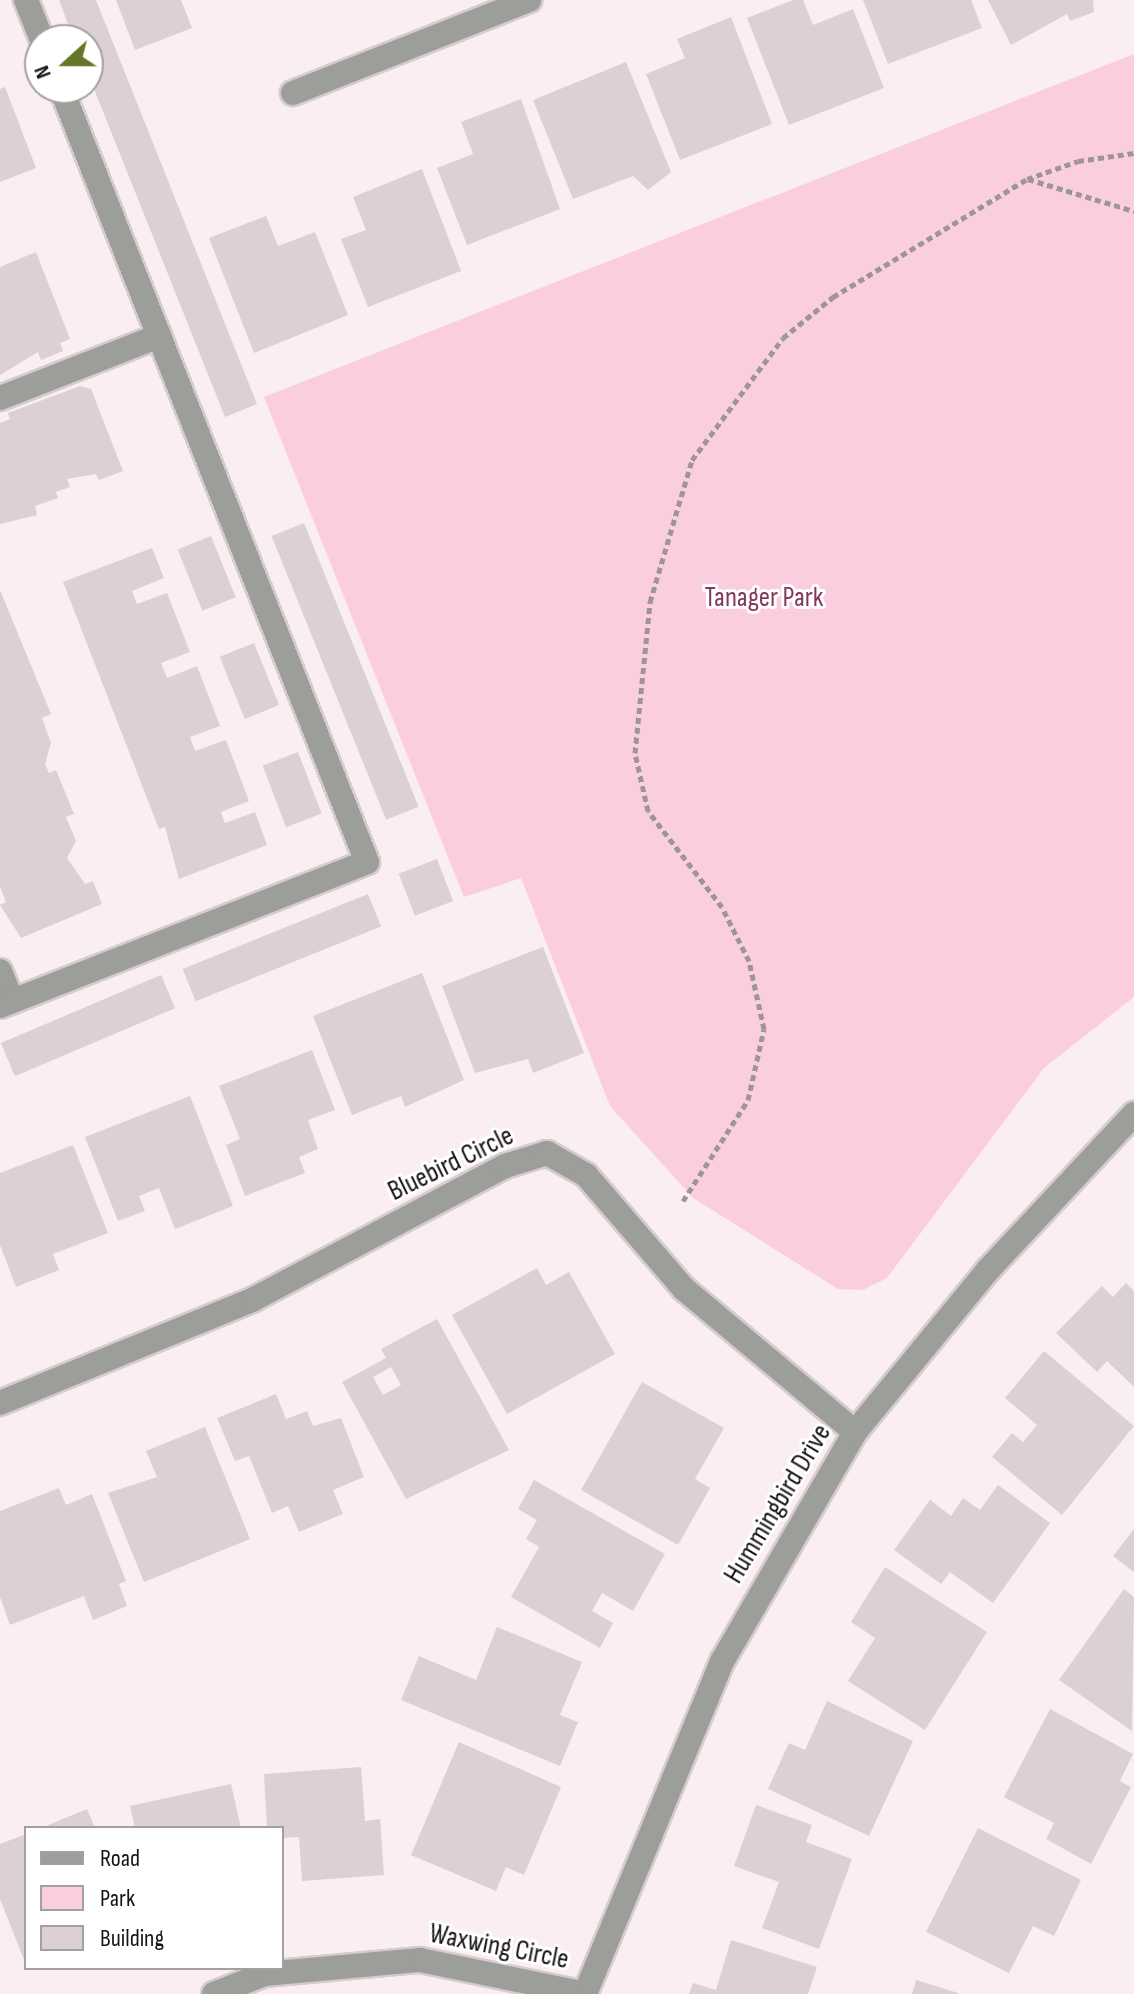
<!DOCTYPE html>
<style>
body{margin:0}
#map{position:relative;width:1134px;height:1994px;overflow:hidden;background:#fbeef3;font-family:"Sofia Sans Condensed",sans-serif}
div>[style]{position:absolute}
.green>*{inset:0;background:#facddf}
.building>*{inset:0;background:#dcd0d4;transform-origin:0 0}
.path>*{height:5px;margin-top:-2.5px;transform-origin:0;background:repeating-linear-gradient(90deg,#9e9599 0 6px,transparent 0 10px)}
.roads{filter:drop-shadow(2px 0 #d6cbcf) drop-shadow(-2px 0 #d6cbcf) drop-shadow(0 2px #d6cbcf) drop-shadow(0 -2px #d6cbcf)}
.lane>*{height:24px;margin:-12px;padding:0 12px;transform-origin:12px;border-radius:12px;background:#9c9e99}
.street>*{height:24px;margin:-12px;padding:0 12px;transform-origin:12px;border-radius:12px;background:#9c9e99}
span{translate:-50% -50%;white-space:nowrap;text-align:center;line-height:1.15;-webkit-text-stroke:6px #fff;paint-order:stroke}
.park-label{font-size:28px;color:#82385c}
.street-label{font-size:28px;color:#161214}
.legend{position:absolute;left:24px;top:1826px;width:260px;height:144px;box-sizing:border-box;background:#fff;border:2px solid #a2a0a1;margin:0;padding:10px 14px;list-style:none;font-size:24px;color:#161214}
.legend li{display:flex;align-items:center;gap:16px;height:40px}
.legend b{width:40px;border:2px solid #a2a0a1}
.north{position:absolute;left:24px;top:24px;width:80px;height:80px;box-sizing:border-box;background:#fff;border:2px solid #a2a0a1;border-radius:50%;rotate:249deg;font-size:22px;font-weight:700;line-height:32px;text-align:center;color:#161214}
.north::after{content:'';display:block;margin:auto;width:28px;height:36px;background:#657726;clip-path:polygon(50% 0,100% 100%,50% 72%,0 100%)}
</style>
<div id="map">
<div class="green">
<div style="clip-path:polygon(1134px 54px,1134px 997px,1044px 1068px,887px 1278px,863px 1290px,838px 1289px,693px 1198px,610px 1106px,521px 878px,464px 897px,264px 397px)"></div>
</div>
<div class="building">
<div style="clip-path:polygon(59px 0,96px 0,257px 404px,225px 417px,88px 74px,88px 40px,74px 40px)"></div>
<div style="clip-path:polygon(116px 0,181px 0,192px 28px,135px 50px)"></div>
<div style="clip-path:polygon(793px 0,803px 0,813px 25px,853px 9px,884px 88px,789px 125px,747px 18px)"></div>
<div style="clip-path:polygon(863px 0,971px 0,982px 28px,888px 64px)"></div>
<div style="clip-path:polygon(988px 0,1093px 0,1094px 12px,1070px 21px,1067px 14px,1011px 45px)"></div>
<div style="clip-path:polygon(731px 17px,772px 124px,680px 160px,646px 74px,685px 58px,677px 39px)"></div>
<div style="clip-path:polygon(626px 62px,671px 172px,648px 190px,633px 176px,573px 199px,533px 100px)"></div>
<div style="clip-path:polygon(5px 87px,36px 168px,0 182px,0 89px)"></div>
<div style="clip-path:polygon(521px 99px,560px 209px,467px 245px,437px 168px,473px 154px,461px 122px)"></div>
<div style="clip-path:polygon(422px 169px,461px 271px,368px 307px,341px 239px,366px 230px,353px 197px)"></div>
<div style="clip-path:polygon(266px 216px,278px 246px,315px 232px,348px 315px,254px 353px,209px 238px)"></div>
<div style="clip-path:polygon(36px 252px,70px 339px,60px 343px,63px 351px,41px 360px,38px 352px,0 375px,0 267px)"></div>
<div style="clip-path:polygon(80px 386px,91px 389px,123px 471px,99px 480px,96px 474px,67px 479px,70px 487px,56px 492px,58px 498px,35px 506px,37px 515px,0 524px,0 423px,10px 419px,8px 413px)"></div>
<div style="left:304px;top:523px;width:306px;height:35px;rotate:68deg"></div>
<div style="left:211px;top:536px;width:66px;height:36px;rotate:68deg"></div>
<div style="clip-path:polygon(152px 548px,164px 578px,132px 591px,137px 604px,167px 593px,190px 652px,161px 663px,167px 678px,197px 666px,220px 726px,190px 737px,195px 751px,226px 740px,249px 801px,221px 812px,225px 823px,255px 812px,267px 845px,179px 879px,165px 827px,159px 829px,63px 582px)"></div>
<div style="clip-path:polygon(0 590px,51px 714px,42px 718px,51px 743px,45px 764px,49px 773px,56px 770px,74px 814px,66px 817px,76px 841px,67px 858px,85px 884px,93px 881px,102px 904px,21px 938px,0 905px,6px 902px,0 886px)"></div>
<div style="left:254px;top:643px;width:67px;height:37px;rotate:68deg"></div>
<div style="left:298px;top:752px;width:66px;height:38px;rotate:69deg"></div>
<div style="left:437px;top:859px;width:45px;height:41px;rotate:69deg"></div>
<div style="left:368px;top:894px;width:35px;height:200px;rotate:68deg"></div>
<div style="clip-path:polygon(543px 947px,584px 1053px,533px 1073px,528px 1059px,475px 1073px,442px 986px)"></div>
<div style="clip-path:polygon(422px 973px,464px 1080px,405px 1107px,401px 1096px,352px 1115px,313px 1016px)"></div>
<div style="left:161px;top:975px;width:36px;height:174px;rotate:67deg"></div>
<div style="clip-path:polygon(312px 1050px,335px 1110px,308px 1120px,318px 1149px,299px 1157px,305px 1173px,245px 1196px,226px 1145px,240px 1139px,219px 1086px)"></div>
<div style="clip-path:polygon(190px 1096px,233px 1206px,175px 1229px,159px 1188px,139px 1196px,145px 1211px,118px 1221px,85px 1137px)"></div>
<div style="clip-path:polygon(73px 1145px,108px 1233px,53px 1254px,59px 1270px,16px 1287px,0 1245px,0 1173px)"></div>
<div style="clip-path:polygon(537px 1268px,546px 1285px,569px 1272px,615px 1354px,507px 1414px,452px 1315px)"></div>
<div style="clip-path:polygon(1126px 1283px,1134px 1291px,1134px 1387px,1107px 1361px,1097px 1372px,1056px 1333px,1102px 1286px,1113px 1297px)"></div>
<div style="clip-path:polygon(evenodd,437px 1319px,509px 1450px,406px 1499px,342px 1382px,386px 1358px,381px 1349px,437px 1319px,391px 1367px,401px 1385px,383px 1395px,373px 1377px,391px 1367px)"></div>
<div style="clip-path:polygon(1044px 1351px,1134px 1426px,1062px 1515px,992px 1457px,1012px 1433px,1023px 1442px,1037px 1425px,1005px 1398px)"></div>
<div style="clip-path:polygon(642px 1382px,724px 1428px,695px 1479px,710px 1488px,678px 1545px,581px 1490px)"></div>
<div style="clip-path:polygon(276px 1394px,286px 1419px,307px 1411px,313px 1426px,341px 1418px,364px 1477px,333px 1490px,343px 1514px,299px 1532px,288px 1506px,272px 1513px,249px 1456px,235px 1461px,217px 1418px)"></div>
<div style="clip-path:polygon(205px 1427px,250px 1539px,144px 1582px,108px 1493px,157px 1477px,146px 1451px)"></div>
<div style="clip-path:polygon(534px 1480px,665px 1554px,633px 1611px,602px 1593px,592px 1611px,613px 1623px,600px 1648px,511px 1597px,539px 1547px,526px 1539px,537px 1520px,518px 1509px)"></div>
<div style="clip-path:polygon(998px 1485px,1050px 1523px,993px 1603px,950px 1572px,941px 1584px,894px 1550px,930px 1500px,951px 1516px,963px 1498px,980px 1510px)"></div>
<div style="clip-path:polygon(59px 1488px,66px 1505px,92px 1494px,126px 1581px,119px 1584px,127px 1606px,93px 1620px,84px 1596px,10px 1625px,0 1597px,0 1511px)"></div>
<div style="clip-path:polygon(1134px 1529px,1134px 1572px,1113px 1556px)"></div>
<div style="clip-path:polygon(885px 1567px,987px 1632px,925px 1730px,848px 1681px,875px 1638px,851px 1622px)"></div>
<div style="clip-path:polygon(1124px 1589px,1134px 1597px,1132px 1731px,1059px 1680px)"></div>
<div style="clip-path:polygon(497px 1627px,582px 1662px,560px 1715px,578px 1722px,560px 1766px,401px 1700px,419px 1656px,476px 1680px)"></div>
<div style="clip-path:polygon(827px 1701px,913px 1741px,869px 1836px,768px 1789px,789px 1743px,805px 1750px)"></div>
<div style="clip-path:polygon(1050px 1709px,1133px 1754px,1120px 1781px,1131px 1787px,1091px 1864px,1046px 1839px,1054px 1823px,1004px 1797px)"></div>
<div style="clip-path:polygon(459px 1742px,561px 1787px,524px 1875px,506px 1867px,496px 1891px,411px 1855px)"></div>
<div style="clip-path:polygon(361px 1767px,365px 1821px,380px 1819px,384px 1875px,302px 1881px,299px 1837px,282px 1838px,282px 1828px,267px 1828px,264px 1774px)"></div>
<div style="clip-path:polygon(231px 1784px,241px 1828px,135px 1828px,130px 1806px)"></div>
<div style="clip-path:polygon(756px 1805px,812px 1825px,806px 1842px,852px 1859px,819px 1949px,762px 1928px,779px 1882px,734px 1866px)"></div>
<div style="clip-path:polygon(87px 1809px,95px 1828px,41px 1828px)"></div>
<div style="clip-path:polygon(978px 1828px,1081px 1880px,1054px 1936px,1033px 1926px,1009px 1973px,926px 1932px)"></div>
<div style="clip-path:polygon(26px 1834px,26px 1965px,0 1899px,0 1844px)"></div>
<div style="clip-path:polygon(731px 1940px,817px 1967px,808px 1994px,689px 1994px,693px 1983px,716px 1990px)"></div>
<div style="clip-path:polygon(916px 1980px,958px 1993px,958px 1994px,912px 1994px)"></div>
</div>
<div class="path">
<div style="left:1028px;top:179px;width:111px;rotate:16.8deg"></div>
<div style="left:683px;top:1201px;width:120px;rotate:-57.2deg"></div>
<div style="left:748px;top:1100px;width:73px;rotate:-77.3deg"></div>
<div style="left:764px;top:1029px;width:70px;rotate:-102.4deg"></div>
<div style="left:749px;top:961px;width:60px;rotate:-116.6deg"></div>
<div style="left:722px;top:907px;width:121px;rotate:-127.6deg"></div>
<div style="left:648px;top:811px;width:59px;rotate:-102.6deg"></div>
<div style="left:635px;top:753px;width:152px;rotate:-84.3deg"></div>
<div style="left:650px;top:602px;width:148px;rotate:-73.5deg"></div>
<div style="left:692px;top:460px;width:152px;rotate:-53.3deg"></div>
<div style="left:783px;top:338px;width:65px;rotate:-39.4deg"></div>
<div style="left:833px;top:297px;width:227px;rotate:-31.3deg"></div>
<div style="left:1027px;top:179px;width:54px;rotate:-19.4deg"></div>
<div style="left:1078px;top:161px;width:57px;rotate:-8.1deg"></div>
</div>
<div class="roads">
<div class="lane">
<div style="left:26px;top:0;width:43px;rotate:68.2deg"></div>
<div style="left:0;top:398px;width:171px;rotate:-21.3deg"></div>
<div style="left:0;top:971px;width:32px;rotate:68deg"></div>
<div style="left:0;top:1006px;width:394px;rotate:-21.4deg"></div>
<div style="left:367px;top:862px;width:832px;rotate:-111.57deg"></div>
</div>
<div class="street">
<div style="left:293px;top:93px;width:254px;rotate:-21.5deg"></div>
<div style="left:0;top:1403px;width:272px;rotate:-22.2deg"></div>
<div style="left:252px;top:1300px;width:286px;rotate:-27.9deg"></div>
<div style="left:505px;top:1166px;width:44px;rotate:-17.2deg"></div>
<div style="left:547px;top:1153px;width:45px;rotate:29.4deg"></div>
<div style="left:586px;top:1175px;width:150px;rotate:49.3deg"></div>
<div style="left:684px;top:1289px;width:223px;rotate:39.9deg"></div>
<div style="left:214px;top:1994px;width:55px;rotate:-21.4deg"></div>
<div style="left:265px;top:1974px;width:156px;rotate:-5.2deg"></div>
<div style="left:420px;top:1960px;width:168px;rotate:11.6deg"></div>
<div style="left:585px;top:1994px;width:361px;rotate:-67.6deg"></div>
<div style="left:723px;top:1660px;width:263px;rotate:-59.9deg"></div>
<div style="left:855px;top:1432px;width:210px;rotate:-50.6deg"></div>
<div style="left:988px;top:1270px;width:214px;rotate:-46.9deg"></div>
</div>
</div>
<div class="park-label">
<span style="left:764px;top:598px">Tanager Park</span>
</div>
<div class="street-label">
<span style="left:451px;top:1164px;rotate:-26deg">Bluebird Circle</span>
<span style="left:778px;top:1504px;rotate:-59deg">Hummingbird Drive</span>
<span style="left:499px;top:1947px;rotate:11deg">Waxwing Circle</span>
</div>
<ul class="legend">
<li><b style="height:10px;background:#9c9e99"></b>Road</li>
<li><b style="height:22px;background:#facddf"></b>Park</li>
<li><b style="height:22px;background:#dcd0d4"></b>Building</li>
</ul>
<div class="north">N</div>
</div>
